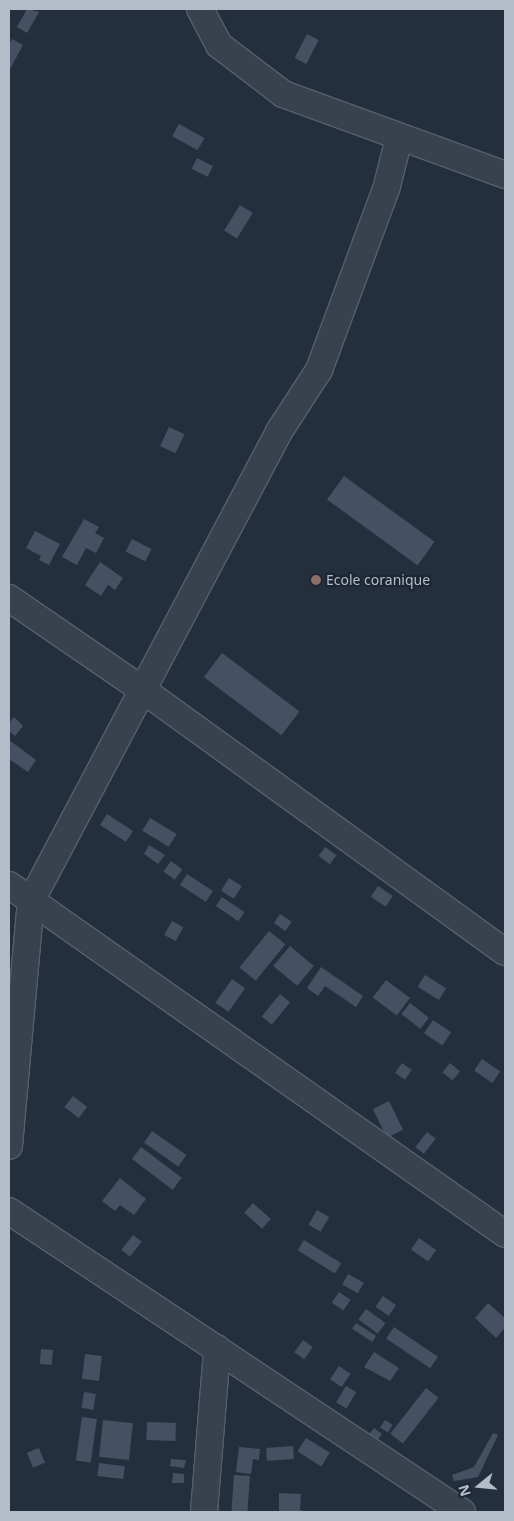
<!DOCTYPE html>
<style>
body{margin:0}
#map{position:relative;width:514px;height:1521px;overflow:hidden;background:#242f3e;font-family:"Noto Sans",sans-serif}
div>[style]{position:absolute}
.building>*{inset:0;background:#455162;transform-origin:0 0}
.roads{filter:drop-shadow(1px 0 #565f6c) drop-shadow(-1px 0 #565f6c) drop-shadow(0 1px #565f6c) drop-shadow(0 -1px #565f6c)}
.minor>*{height:26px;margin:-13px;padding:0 13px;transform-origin:13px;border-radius:13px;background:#38414e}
.dots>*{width:14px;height:14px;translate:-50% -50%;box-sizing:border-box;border:2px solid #1d2633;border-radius:50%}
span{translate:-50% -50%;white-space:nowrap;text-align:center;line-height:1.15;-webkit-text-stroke:4.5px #1d2633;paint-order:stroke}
.poi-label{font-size:14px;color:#b4bcc9}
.left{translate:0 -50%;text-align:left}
.frame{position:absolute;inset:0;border:10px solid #b4bcc9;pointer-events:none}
.north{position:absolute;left:454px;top:1461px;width:50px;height:50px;-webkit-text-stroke:4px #1d2633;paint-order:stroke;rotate:253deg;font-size:14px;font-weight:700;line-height:20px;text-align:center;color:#b4bcc9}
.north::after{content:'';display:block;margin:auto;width:18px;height:22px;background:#b4bcc9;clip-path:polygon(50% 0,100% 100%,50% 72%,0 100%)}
</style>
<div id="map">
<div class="building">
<div style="clip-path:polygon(27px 9px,39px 12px,27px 33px,17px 27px)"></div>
<div style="left:307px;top:34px;width:13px;height:27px;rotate:27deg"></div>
<div style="clip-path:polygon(12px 39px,23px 45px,9px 71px,9px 45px)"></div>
<div style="left:179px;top:124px;width:29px;height:14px;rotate:29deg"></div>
<div style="left:197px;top:158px;width:18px;height:12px;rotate:27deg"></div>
<div style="left:240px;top:205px;width:15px;height:30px;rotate:32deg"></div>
<div style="left:169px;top:427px;width:17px;height:21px;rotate:25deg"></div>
<div style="left:344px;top:476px;width:112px;height:29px;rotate:36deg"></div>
<div style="clip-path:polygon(84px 519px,99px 527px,95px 533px,104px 538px,96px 553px,86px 548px,77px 565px,62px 557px)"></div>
<div style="clip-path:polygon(35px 531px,60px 544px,49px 565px,39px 560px,41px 556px,26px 548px)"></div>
<div style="left:132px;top:539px;width:22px;height:14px;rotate:27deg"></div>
<div style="clip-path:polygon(100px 562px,123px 578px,115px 590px,108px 585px,101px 596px,85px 585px)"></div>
<div style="left:222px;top:653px;width:97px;height:30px;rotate:37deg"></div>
<div style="clip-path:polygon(14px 717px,23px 726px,15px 736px,9px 731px,9px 723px)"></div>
<div style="clip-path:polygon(9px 740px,36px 760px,28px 772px,9px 759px)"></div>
<div style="left:107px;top:814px;width:31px;height:13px;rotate:33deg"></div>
<div style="left:150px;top:818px;width:31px;height:15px;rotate:31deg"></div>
<div style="clip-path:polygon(149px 845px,165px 855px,158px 864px,144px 854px)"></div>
<div style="left:325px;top:847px;width:14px;height:11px;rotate:36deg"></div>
<div style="left:171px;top:861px;width:14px;height:13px;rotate:36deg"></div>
<div style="left:187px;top:874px;width:31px;height:13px;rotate:33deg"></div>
<div style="left:229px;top:878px;width:15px;height:15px;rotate:32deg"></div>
<div style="left:378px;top:886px;width:18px;height:13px;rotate:34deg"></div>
<div style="left:222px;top:897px;width:27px;height:11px;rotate:34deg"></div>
<div style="left:280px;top:914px;width:14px;height:11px;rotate:34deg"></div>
<div style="left:172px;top:921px;width:13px;height:16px;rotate:29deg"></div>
<div style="left:269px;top:931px;width:21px;height:47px;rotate:39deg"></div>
<div style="left:290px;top:946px;width:31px;height:26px;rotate:40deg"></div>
<div style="clip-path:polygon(321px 967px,363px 996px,356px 1007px,325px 986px,318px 996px,307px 988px)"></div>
<div style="left:425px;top:975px;width:25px;height:14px;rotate:32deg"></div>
<div style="left:232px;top:979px;width:16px;height:29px;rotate:35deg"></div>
<div style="left:386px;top:980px;width:30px;height:22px;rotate:37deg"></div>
<div style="left:280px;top:994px;width:13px;height:29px;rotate:39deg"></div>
<div style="left:410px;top:1003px;width:24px;height:14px;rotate:38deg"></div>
<div style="left:433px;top:1020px;width:22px;height:16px;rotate:34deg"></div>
<div style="left:482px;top:1059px;width:22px;height:14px;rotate:34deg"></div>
<div style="left:402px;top:1063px;width:12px;height:12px;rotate:35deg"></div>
<div style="left:450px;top:1063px;width:13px;height:12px;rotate:39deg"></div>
<div style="left:73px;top:1096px;width:18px;height:14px;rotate:38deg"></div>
<div style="left:389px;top:1101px;width:32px;height:18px;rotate:64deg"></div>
<div style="left:152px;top:1131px;width:42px;height:14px;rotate:35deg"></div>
<div style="left:427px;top:1132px;width:11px;height:19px;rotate:38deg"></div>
<div style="left:141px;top:1147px;width:51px;height:15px;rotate:37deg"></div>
<div style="clip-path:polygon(120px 1178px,146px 1199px,134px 1215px,120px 1205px,115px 1211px,102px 1201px)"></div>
<div style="left:253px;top:1203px;width:24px;height:13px;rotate:42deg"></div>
<div style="left:317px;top:1210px;width:14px;height:17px;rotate:30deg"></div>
<div style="left:133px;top:1235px;width:11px;height:19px;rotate:38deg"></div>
<div style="left:419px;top:1238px;width:21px;height:14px;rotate:35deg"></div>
<div style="left:304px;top:1240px;width:44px;height:12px;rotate:32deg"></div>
<div style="left:348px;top:1274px;width:18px;height:12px;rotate:29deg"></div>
<div style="left:339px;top:1292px;width:14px;height:13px;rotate:34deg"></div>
<div style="left:383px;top:1296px;width:16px;height:13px;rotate:35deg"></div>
<div style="clip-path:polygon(488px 1303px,505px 1318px,505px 1328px,496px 1338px,475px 1318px)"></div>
<div style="left:366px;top:1309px;width:24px;height:13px;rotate:36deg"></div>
<div style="left:356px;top:1323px;width:24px;height:7px;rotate:33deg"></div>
<div style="left:394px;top:1327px;width:53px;height:14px;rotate:34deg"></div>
<div style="left:303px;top:1340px;width:12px;height:15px;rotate:35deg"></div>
<div style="left:41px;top:1349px;width:12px;height:15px;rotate:5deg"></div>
<div style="clip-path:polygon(374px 1352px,399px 1368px,390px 1381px,364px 1367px)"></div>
<div style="left:85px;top:1354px;width:17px;height:25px;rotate:7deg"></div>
<div style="left:339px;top:1366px;width:14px;height:16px;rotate:34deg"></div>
<div style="left:346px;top:1386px;width:12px;height:19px;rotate:31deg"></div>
<div style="left:426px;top:1388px;width:16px;height:58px;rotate:38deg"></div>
<div style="left:84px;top:1392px;width:12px;height:16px;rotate:9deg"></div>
<div style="left:82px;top:1417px;width:15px;height:44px;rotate:8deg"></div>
<div style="left:103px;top:1420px;width:30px;height:37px;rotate:6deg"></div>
<div style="left:385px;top:1420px;width:9px;height:9px;rotate:32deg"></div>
<div style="left:147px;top:1422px;width:29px;height:18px;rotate:2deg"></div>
<div style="left:374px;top:1428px;width:10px;height:17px;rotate:37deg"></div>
<div style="clip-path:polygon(493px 1433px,498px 1435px,478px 1477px,454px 1481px,452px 1475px,474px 1467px)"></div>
<div style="left:306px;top:1438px;width:28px;height:16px;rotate:32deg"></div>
<div style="left:293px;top:1446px;width:13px;height:27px;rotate:86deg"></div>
<div style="clip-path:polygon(239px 1447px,260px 1449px,259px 1460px,253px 1459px,251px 1474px,236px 1472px)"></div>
<div style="left:39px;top:1448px;width:16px;height:13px;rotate:68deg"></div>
<div style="clip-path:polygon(171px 1459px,186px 1460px,184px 1468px,170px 1466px)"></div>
<div style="left:99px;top:1463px;width:26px;height:13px;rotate:7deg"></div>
<div style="clip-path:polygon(173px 1473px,184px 1474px,184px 1483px,172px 1483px)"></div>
<div style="left:234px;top:1475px;width:16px;height:37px;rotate:4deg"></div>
<div style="clip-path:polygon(279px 1493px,301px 1494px,300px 1510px,307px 1512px,279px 1512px)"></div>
</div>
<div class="roads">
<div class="minor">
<div style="left:200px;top:9px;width:41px;rotate:62.2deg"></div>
<div style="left:219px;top:45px;width:81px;rotate:37.4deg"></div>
<div style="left:283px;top:94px;width:236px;rotate:20deg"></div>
<div style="left:9px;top:598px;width:163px;rotate:34.5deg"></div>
<div style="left:143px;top:690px;width:447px;rotate:35.9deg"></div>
<div style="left:9px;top:885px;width:606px;rotate:35.13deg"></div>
<div style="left:9px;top:1146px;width:246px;rotate:-84.9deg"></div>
<div style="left:31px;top:901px;width:533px;rotate:-62.14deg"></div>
<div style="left:280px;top:430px;width:72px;rotate:-57deg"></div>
<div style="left:319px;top:370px;width:196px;rotate:-69.7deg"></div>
<div style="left:387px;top:186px;width:49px;rotate:-76deg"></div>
<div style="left:9px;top:1211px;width:544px;rotate:33.6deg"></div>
<div style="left:204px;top:1512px;width:164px;rotate:-85.4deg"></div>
</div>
</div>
<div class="dots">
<div style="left:316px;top:580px;background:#8d6e63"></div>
</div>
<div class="poi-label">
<span class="left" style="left:326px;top:580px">Ecole coranique</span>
</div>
<div class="frame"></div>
<div class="north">N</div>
</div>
